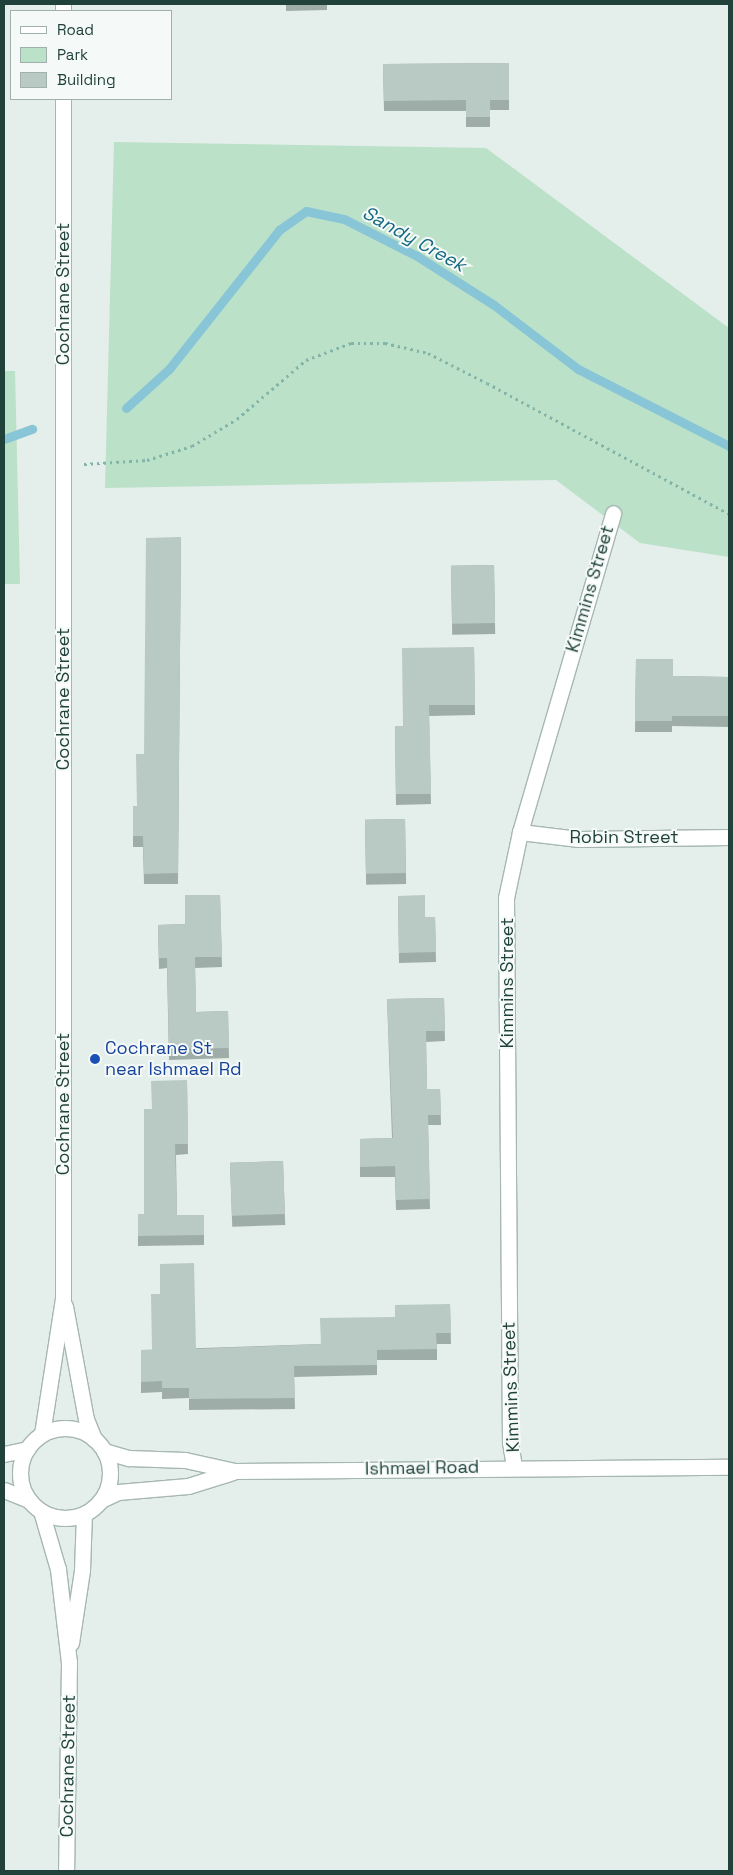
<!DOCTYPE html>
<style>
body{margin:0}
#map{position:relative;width:733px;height:1875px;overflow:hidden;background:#e4eeea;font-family:"Space Grotesk",sans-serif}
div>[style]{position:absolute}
.green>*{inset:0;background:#bbe1c8}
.stream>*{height:9px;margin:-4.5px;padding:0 4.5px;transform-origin:4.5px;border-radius:4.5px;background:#88c6d7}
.path>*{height:3px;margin-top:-1.5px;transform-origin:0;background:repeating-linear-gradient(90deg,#82b4a7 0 2.5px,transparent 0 6.5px)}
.roads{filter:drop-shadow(1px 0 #a6b7b2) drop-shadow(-1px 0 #a6b7b2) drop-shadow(0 1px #a6b7b2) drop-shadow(0 -1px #a6b7b2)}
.street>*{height:15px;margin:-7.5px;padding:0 7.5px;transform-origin:7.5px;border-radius:7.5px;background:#fff}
.secondary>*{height:15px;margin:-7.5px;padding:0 7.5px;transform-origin:7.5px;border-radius:7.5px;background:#fff}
.secondary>.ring{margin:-7.5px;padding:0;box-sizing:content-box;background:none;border:15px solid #fff;border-radius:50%}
.wall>*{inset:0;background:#9fada8;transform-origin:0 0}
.building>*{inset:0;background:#b9c9c3;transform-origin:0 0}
.dots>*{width:14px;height:14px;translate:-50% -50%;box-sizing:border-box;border:2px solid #f5faf8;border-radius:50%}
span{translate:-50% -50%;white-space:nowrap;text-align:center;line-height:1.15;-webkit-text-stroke:4px #f5faf8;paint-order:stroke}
.street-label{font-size:18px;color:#21423b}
.transit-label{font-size:18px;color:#164399}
.left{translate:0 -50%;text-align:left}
.water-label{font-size:19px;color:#166a83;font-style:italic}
.frame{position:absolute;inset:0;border:5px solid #21423b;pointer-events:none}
.legend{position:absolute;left:10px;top:10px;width:162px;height:90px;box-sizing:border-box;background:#f5faf8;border:1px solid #a0b0ac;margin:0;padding:6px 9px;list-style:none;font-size:15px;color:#21423b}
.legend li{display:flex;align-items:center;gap:10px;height:25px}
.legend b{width:25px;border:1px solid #a0b0ac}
</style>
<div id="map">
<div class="green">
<div style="clip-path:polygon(114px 142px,486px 148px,729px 328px,729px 557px,640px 543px,556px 480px,105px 488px)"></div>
<div style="clip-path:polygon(4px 371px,15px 371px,20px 584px,4px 584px)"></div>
</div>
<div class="stream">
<div style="left:126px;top:408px;width:58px;rotate:-42.2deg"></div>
<div style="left:169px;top:369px;width:177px;rotate:-51.6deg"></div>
<div style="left:279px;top:230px;width:33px;rotate:-35deg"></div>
<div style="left:306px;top:211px;width:39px;rotate:12deg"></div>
<div style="left:344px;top:219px;width:82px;rotate:26.9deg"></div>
<div style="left:417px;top:256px;width:91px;rotate:32.5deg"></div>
<div style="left:494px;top:305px;width:106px;rotate:37.3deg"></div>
<div style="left:578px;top:369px;width:169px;rotate:27deg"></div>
<div style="left:4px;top:439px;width:30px;rotate:-20deg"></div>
</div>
<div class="path">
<div style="left:84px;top:464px;width:63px;rotate:-3.6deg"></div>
<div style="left:147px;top:460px;width:47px;rotate:-17.3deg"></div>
<div style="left:192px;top:446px;width:52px;rotate:-31deg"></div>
<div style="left:237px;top:419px;width:91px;rotate:-40.5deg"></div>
<div style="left:306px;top:360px;width:48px;rotate:-20.7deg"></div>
<div style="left:351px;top:343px;width:34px"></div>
<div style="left:385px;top:343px;width:44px;rotate:13.1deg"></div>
<div style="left:428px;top:353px;width:66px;rotate:27deg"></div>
<div style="left:487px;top:383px;width:275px;rotate:28.4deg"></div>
</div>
<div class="roads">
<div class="street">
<div style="left:520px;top:832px;width:59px;rotate:6.8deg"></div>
<div style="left:579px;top:839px;width:150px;rotate:-0.8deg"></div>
<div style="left:104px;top:1451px;width:26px;rotate:16deg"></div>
<div style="left:129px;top:1458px;width:56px;rotate:2deg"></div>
<div style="left:185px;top:1460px;width:51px;rotate:12.4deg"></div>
<div style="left:235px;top:1471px;width:494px;rotate:-0.5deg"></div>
<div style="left:4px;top:1454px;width:24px;rotate:-12deg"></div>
<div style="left:514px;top:1467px;width:24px;rotate:-99deg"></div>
<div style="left:510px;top:1443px;width:545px;rotate:-90.42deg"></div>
<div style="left:506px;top:898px;width:67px;rotate:-78deg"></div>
<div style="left:520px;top:832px;width:332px;rotate:-73.7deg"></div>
<div style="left:4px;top:1490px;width:27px;rotate:22deg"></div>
<div style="left:101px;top:1500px;width:19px;rotate:-25deg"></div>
<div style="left:118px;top:1492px;width:70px;rotate:-4.9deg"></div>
<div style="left:188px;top:1486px;width:47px;rotate:-17.3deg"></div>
<div style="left:41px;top:1511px;width:60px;rotate:73.7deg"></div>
<div style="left:58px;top:1569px;width:94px;rotate:83.3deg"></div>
<div style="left:69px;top:1662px;width:209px;rotate:90.8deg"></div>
<div style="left:71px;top:1643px;width:74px;rotate:-81.4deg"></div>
<div style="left:82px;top:1570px;width:56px;rotate:-88deg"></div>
</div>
<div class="secondary">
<div style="left:63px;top:4px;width:7px;rotate:90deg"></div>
<div style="left:65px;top:1306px;width:115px;rotate:79.5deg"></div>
<div style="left:86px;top:1419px;width:22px;rotate:68deg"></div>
<div class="ring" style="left:20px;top:1428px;width:75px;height:75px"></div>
<div style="left:42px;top:1434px;width:138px;rotate:-81.2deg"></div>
<div style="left:63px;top:1298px;width:1199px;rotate:-90deg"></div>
</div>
</div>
<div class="wall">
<div style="clip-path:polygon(286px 4px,327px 4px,327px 10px,286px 11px)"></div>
<div style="clip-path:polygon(509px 63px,509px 110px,490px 110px,490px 127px,466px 127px,466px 111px,384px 111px,383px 64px)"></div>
<div style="clip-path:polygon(181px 537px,178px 884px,144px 884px,143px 847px,133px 847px,133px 806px,137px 806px,144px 754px)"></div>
<div style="left:494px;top:565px;width:69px;height:43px;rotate:89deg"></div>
<div style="clip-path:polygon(474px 647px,475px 715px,429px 716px,431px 804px,396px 805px,395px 726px,403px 726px)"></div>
<div style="clip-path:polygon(636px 659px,673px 676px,729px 677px,729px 727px,672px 726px,672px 732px,635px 732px)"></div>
<div style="left:405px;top:819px;width:65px;height:40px;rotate:89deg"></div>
<div style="clip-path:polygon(220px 895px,222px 967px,195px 968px,196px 1012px,228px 1011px,229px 1058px,169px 1060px,167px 968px,159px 969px,158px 925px,185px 924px)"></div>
<div style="clip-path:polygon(398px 896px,425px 917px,435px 917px,436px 962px,399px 963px)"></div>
<div style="clip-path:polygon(444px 998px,445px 1041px,426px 1042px,427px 1089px,440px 1089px,441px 1125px,428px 1125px,430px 1209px,396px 1210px,395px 1177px,360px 1177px,360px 1139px,392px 1138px,387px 999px)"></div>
<div style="clip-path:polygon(187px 1080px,188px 1154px,176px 1155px,177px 1215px,204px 1215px,204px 1245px,138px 1246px,138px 1214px,144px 1214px,152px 1109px)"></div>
<div style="left:283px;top:1161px;width:64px;height:53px;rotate:88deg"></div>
<div style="clip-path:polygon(450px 1304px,451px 1344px,437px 1344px,437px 1360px,377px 1360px,377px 1375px,294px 1377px,295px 1409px,189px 1410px,189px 1398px,162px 1399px,162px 1392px,141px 1393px,141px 1350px,320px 1344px,395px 1317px)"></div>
</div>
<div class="building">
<div style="clip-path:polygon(509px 63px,509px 100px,490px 100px,490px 117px,466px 117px,466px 100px,384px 101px,383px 64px)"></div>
<div style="clip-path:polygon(181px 537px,178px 873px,144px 874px,143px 836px,133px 836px,133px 806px,137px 806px,136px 754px,144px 754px,146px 538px)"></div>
<div style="left:494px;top:565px;width:58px;height:43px;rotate:89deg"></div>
<div style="clip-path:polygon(474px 647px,475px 705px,429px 705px,431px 794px,396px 794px,395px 726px,403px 726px,402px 648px)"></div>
<div style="clip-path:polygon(636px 659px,673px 659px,673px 676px,729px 677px,729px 716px,672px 716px,672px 721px,635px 721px)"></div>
<div style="left:405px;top:819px;width:54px;height:40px;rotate:89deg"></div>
<div style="clip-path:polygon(185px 895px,220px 895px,222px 957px,195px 957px,196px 1012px,228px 1011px,229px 1048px,169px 1049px,167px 958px,159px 958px,158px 925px,185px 924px)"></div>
<div style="clip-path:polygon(425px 895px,425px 917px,435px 917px,436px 952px,399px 953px,398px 896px)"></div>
<div style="clip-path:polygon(444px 998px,445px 1031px,426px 1031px,427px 1089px,440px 1089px,441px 1115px,428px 1115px,430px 1199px,396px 1200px,395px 1166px,360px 1167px,360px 1139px,393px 1138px,387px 999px)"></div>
<div style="clip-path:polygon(187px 1080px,188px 1144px,175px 1144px,177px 1215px,204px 1215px,204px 1235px,138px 1236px,138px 1214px,144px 1214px,144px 1109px,152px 1109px,151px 1081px)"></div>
<div style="left:283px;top:1161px;width:53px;height:53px;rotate:88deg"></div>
<div style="clip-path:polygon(194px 1263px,196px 1349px,321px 1344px,320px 1318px,395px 1317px,395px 1305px,450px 1304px,451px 1333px,436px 1333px,437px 1349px,377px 1350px,377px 1365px,294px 1366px,295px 1398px,189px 1399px,189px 1388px,162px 1388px,162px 1381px,141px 1382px,141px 1350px,152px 1350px,151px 1294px,160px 1294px,160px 1264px)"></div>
</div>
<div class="dots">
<div style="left:95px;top:1059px;background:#1a4fb4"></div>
</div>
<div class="street-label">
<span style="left:63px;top:294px;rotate:-90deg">Cochrane Street</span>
<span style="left:590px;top:589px;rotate:-74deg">Kimmins Street</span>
<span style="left:63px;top:699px;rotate:-90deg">Cochrane Street</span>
<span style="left:624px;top:837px">Robin Street</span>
<span style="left:507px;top:983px;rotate:-90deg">Kimmins Street</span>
<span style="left:63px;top:1104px;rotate:-90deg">Cochrane Street</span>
<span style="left:511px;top:1387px;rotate:-92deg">Kimmins Street</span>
<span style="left:422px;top:1468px;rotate:-1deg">Ishmael Road</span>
<span style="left:68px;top:1766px;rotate:-89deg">Cochrane Street</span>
</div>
<div class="transit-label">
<span class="left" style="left:105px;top:1059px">Cochrane St<br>near Ishmael Rd</span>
</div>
<div class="water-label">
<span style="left:414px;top:239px;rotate:29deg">Sandy Creek</span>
</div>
<div class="frame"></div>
<ul class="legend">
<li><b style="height:6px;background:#fff"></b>Road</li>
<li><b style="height:14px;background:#bbe1c8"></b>Park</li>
<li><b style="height:14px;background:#b9c9c3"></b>Building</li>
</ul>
</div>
